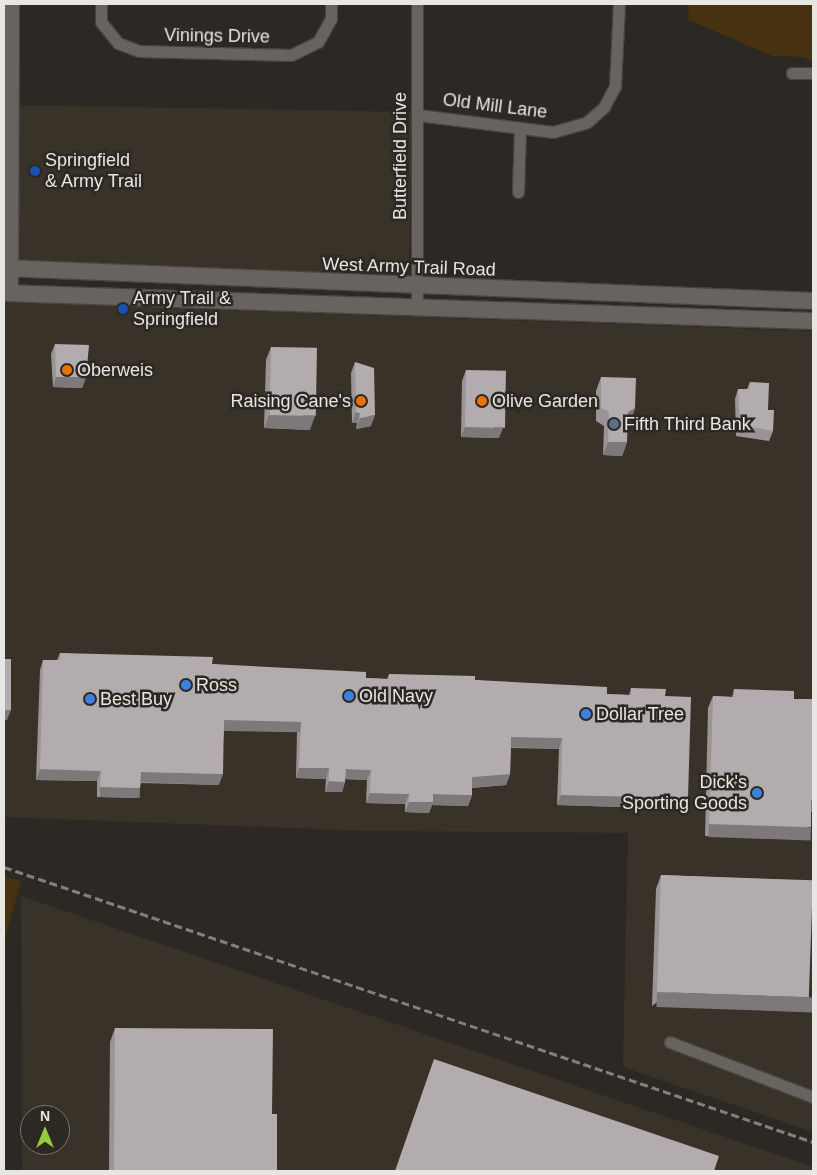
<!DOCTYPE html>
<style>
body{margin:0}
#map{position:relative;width:817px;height:1175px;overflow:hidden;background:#2c2924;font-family:Arial,sans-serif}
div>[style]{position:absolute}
.built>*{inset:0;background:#393228;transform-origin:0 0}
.green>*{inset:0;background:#463111;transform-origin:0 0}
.roads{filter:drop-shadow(1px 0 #484540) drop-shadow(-1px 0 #484540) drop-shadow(0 1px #484540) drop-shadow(0 -1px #484540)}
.street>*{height:11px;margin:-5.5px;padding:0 5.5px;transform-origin:5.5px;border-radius:5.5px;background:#67635e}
.secondary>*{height:16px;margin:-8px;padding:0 8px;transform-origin:8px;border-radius:8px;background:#67635e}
.rail>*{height:3px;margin-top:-1.5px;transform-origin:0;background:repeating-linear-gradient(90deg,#83807c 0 8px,transparent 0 12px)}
.wall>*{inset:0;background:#9a9496}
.shaded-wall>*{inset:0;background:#7d787a;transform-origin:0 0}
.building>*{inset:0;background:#b3acaf;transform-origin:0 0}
.dots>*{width:14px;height:14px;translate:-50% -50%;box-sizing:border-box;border:2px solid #2c2924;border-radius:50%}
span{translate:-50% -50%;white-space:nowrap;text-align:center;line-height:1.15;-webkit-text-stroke:5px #2c2924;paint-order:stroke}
.street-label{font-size:18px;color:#e8e6e3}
.poi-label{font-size:18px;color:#e8e6e3}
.left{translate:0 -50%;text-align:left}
.right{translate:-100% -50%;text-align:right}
.frame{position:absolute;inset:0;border:5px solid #e8e6e3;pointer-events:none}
.north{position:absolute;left:20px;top:1105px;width:50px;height:50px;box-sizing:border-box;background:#2c2924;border:1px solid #777570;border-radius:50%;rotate:0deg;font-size:14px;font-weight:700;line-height:20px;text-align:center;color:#e8e6e3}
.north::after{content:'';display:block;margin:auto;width:18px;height:22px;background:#93cd3e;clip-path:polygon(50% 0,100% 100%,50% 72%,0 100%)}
</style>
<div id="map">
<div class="built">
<div style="left:14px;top:105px;width:398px;height:161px;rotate:1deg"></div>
<div style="clip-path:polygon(4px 302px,813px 331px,813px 1132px,623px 1067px,628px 833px,370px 831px,4px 817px)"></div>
<div style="clip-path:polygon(evenodd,21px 896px,813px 1167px,813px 1171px,22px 1171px,21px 896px,30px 1115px,60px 1115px,60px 1145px,30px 1145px,30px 1115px)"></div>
</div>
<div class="green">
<div style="clip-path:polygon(688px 4px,813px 4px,813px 63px,805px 57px,773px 56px,689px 20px)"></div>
<div style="left:4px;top:876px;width:18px;height:295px;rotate:16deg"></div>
</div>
<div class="roads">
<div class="street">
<div style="left:101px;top:4px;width:18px;rotate:90deg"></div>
<div style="left:101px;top:22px;width:27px;rotate:51deg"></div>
<div style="left:118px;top:43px;width:22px;rotate:21deg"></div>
<div style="left:139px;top:51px;width:152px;rotate:1.5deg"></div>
<div style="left:291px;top:55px;width:30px;rotate:-26deg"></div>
<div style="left:318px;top:42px;width:26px;rotate:-61deg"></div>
<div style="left:331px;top:19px;width:15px;rotate:-90deg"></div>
<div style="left:417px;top:4px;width:304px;rotate:90deg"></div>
<div style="left:792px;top:73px;width:21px"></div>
<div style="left:418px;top:115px;width:136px;rotate:7.2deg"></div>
<div style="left:553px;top:132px;width:35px;rotate:-16deg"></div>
<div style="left:587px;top:122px;width:23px;rotate:-41deg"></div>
<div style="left:604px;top:107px;width:24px;rotate:-62deg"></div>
<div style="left:615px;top:86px;width:82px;rotate:-87.2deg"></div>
<div style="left:518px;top:192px;width:64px;rotate:-88.2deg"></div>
<div style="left:670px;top:1042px;width:153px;rotate:21deg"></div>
</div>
<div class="secondary">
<div style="left:4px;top:268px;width:810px;rotate:2.34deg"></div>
<div style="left:4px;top:293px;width:809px;rotate:1.98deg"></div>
<div style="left:10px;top:293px;width:289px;rotate:-89.8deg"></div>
</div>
</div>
<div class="rail">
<div style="left:4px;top:867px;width:854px;rotate:18.77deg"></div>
</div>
<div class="wall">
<div style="clip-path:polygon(55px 344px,86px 377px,82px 388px,53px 387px,51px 354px)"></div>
<div style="clip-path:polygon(271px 347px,310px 430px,264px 428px,266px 360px)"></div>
<div style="clip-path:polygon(355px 362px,371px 426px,356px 429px,357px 423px,352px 423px,351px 373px)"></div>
<div style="clip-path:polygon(466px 370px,499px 438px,461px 437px,462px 381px)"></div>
<div style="clip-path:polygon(601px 377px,635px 408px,630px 422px,627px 424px,627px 442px,622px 456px,603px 455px,604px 426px,596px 421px,596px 391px)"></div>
<div style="clip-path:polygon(750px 382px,768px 410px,773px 431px,769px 441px,736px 436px,735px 399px,738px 389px,747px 389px)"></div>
<div style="clip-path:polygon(60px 653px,212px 664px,366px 678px,387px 679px,389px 674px,475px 680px,607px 694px,629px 695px,631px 688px,665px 696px,688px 798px,684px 809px,557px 805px,559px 749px,511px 748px,510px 774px,506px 785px,472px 788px,472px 795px,468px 806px,432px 805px,429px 813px,405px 812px,405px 804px,366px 803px,367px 780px,345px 779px,345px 782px,342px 792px,325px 792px,326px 779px,296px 778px,297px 732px,224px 730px,219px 785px,141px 783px,137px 798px,97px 797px,97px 781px,36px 780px,40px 670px,43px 660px,57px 660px)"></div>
<div style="clip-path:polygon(734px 689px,794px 699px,813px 699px,813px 697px,813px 812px,811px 812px,806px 839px,705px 836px,708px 708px,713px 696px,732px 697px)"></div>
<div style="clip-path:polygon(661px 875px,813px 881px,652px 1006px,656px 889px)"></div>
<div style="clip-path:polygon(115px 1028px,272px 1114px,277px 1171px,109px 1171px,110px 1042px)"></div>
</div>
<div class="shaded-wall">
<div style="clip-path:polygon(56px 377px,86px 377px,82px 388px,53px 387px)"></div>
<div style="clip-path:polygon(635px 408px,630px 422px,622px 426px,628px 412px)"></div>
<div style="clip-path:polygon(356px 412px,360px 413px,357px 423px,352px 423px)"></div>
<div style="clip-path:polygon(269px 415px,315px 416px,310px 430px,264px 428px)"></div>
<div style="clip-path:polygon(375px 415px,371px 426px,356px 429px,360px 418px)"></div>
<div style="clip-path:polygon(465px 427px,503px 428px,499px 438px,461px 437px)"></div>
<div style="clip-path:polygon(608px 442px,627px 442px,622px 456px,603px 455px)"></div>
<div style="clip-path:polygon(4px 710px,11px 710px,7px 720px,4px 720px)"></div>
<div style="left:224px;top:720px;width:77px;height:11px;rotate:1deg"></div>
<div style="clip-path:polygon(511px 737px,562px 738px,559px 749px,507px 747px)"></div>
<div style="clip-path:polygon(299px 768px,329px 768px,326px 779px,296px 778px)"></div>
<div style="clip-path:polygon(40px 769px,101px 771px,97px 781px,36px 780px)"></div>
<div style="clip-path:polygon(346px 769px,371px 770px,367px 780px,342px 779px)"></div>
<div style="clip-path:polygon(141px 772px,223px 774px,219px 785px,137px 782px)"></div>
<div style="clip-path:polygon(510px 774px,506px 785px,468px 788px,472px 777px)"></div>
<div style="clip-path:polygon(329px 781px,345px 782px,342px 792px,325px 792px)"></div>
<div style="left:100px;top:787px;width:40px;height:10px;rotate:1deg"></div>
<div style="clip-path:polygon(370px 793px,409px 794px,405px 804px,366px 803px)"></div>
<div style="clip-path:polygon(433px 794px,472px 795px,468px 806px,432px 805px,429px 813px,405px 812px,409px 802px)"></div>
<div style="clip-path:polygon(561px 795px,688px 798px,684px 809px,557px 805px)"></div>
<div style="clip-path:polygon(811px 800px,813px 800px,813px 812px,807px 812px)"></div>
<div style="left:709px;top:824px;width:102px;height:13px;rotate:2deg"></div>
<div style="left:657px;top:992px;width:156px;height:15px;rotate:2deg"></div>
</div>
<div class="building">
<div style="clip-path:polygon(55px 344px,89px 345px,86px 377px,56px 377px)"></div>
<div style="left:271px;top:347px;width:46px;height:68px;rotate:1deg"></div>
<div style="clip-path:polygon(355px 362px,374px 368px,375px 415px,360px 418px,360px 413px,356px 412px)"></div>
<div style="left:466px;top:370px;width:40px;height:57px;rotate:1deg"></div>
<div style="clip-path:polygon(601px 377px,636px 378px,635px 408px,628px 412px,627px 442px,608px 442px,609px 412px,601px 408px)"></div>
<div style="clip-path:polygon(750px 382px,769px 383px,768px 410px,774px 410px,773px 431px,740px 425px,738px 389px,749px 389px)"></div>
<div style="clip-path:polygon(60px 653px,213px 657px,212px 664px,366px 672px,366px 678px,389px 679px,389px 674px,475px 676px,475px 680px,607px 687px,607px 694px,631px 695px,631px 688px,666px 689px,665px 696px,691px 697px,688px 798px,561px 795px,562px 738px,511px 737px,510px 774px,472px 777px,472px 795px,433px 794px,433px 802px,409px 802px,409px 794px,370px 793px,371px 770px,346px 769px,345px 782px,329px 781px,329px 768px,299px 768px,301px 722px,224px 720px,223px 774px,141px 772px,140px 788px,100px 787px,101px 771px,40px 769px,43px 660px,60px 660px)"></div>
<div style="left:4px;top:659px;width:7px;height:51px"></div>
<div style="clip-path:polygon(734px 689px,794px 691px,794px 699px,813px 699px,813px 800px,811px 800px,811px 827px,709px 824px,713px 696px,734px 697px)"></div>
<div style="left:661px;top:875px;width:152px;height:117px;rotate:2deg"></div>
<div style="clip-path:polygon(115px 1028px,273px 1029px,272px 1114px,277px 1114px,277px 1171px,114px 1171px)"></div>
<div style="clip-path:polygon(434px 1059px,719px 1156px,714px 1171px,395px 1171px)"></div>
</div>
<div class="dots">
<div style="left:35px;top:171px;background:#1a4fb4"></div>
<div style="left:123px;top:309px;background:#1a4fb4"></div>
<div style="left:67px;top:370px;background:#e8710a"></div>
<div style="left:361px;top:401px;background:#e8710a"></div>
<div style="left:482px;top:401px;background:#e8710a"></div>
<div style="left:614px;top:424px;background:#5c6f8a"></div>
<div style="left:186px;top:685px;background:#3f7fe0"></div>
<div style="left:349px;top:696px;background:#3f7fe0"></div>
<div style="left:90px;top:699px;background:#3f7fe0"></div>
<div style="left:586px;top:714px;background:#3f7fe0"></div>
<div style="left:757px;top:793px;background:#3f7fe0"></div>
</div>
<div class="street-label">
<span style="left:217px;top:36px;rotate:1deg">Vinings Drive</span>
<span style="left:495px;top:106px;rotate:7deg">Old Mill Lane</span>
<span style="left:400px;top:156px;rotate:-90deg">Butterfield Drive</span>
<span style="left:409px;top:267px;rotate:2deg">West Army Trail Road</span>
</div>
<div class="poi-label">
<span class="left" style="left:45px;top:171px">Springfield<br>&amp; Army Trail</span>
<span class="left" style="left:133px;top:309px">Army Trail &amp;<br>Springfield</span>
<span class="left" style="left:77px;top:370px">Oberweis</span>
<span class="right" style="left:351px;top:401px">Raising Cane's</span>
<span class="left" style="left:492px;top:401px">Olive Garden</span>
<span class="left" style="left:624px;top:424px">Fifth Third Bank</span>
<span class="left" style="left:196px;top:685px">Ross</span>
<span class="left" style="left:359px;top:696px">Old Navy</span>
<span class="left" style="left:100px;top:699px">Best Buy</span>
<span class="left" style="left:596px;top:714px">Dollar Tree</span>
<span class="right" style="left:747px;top:793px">Dick's<br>Sporting Goods</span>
</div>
<div class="frame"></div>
<div class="north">N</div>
</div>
